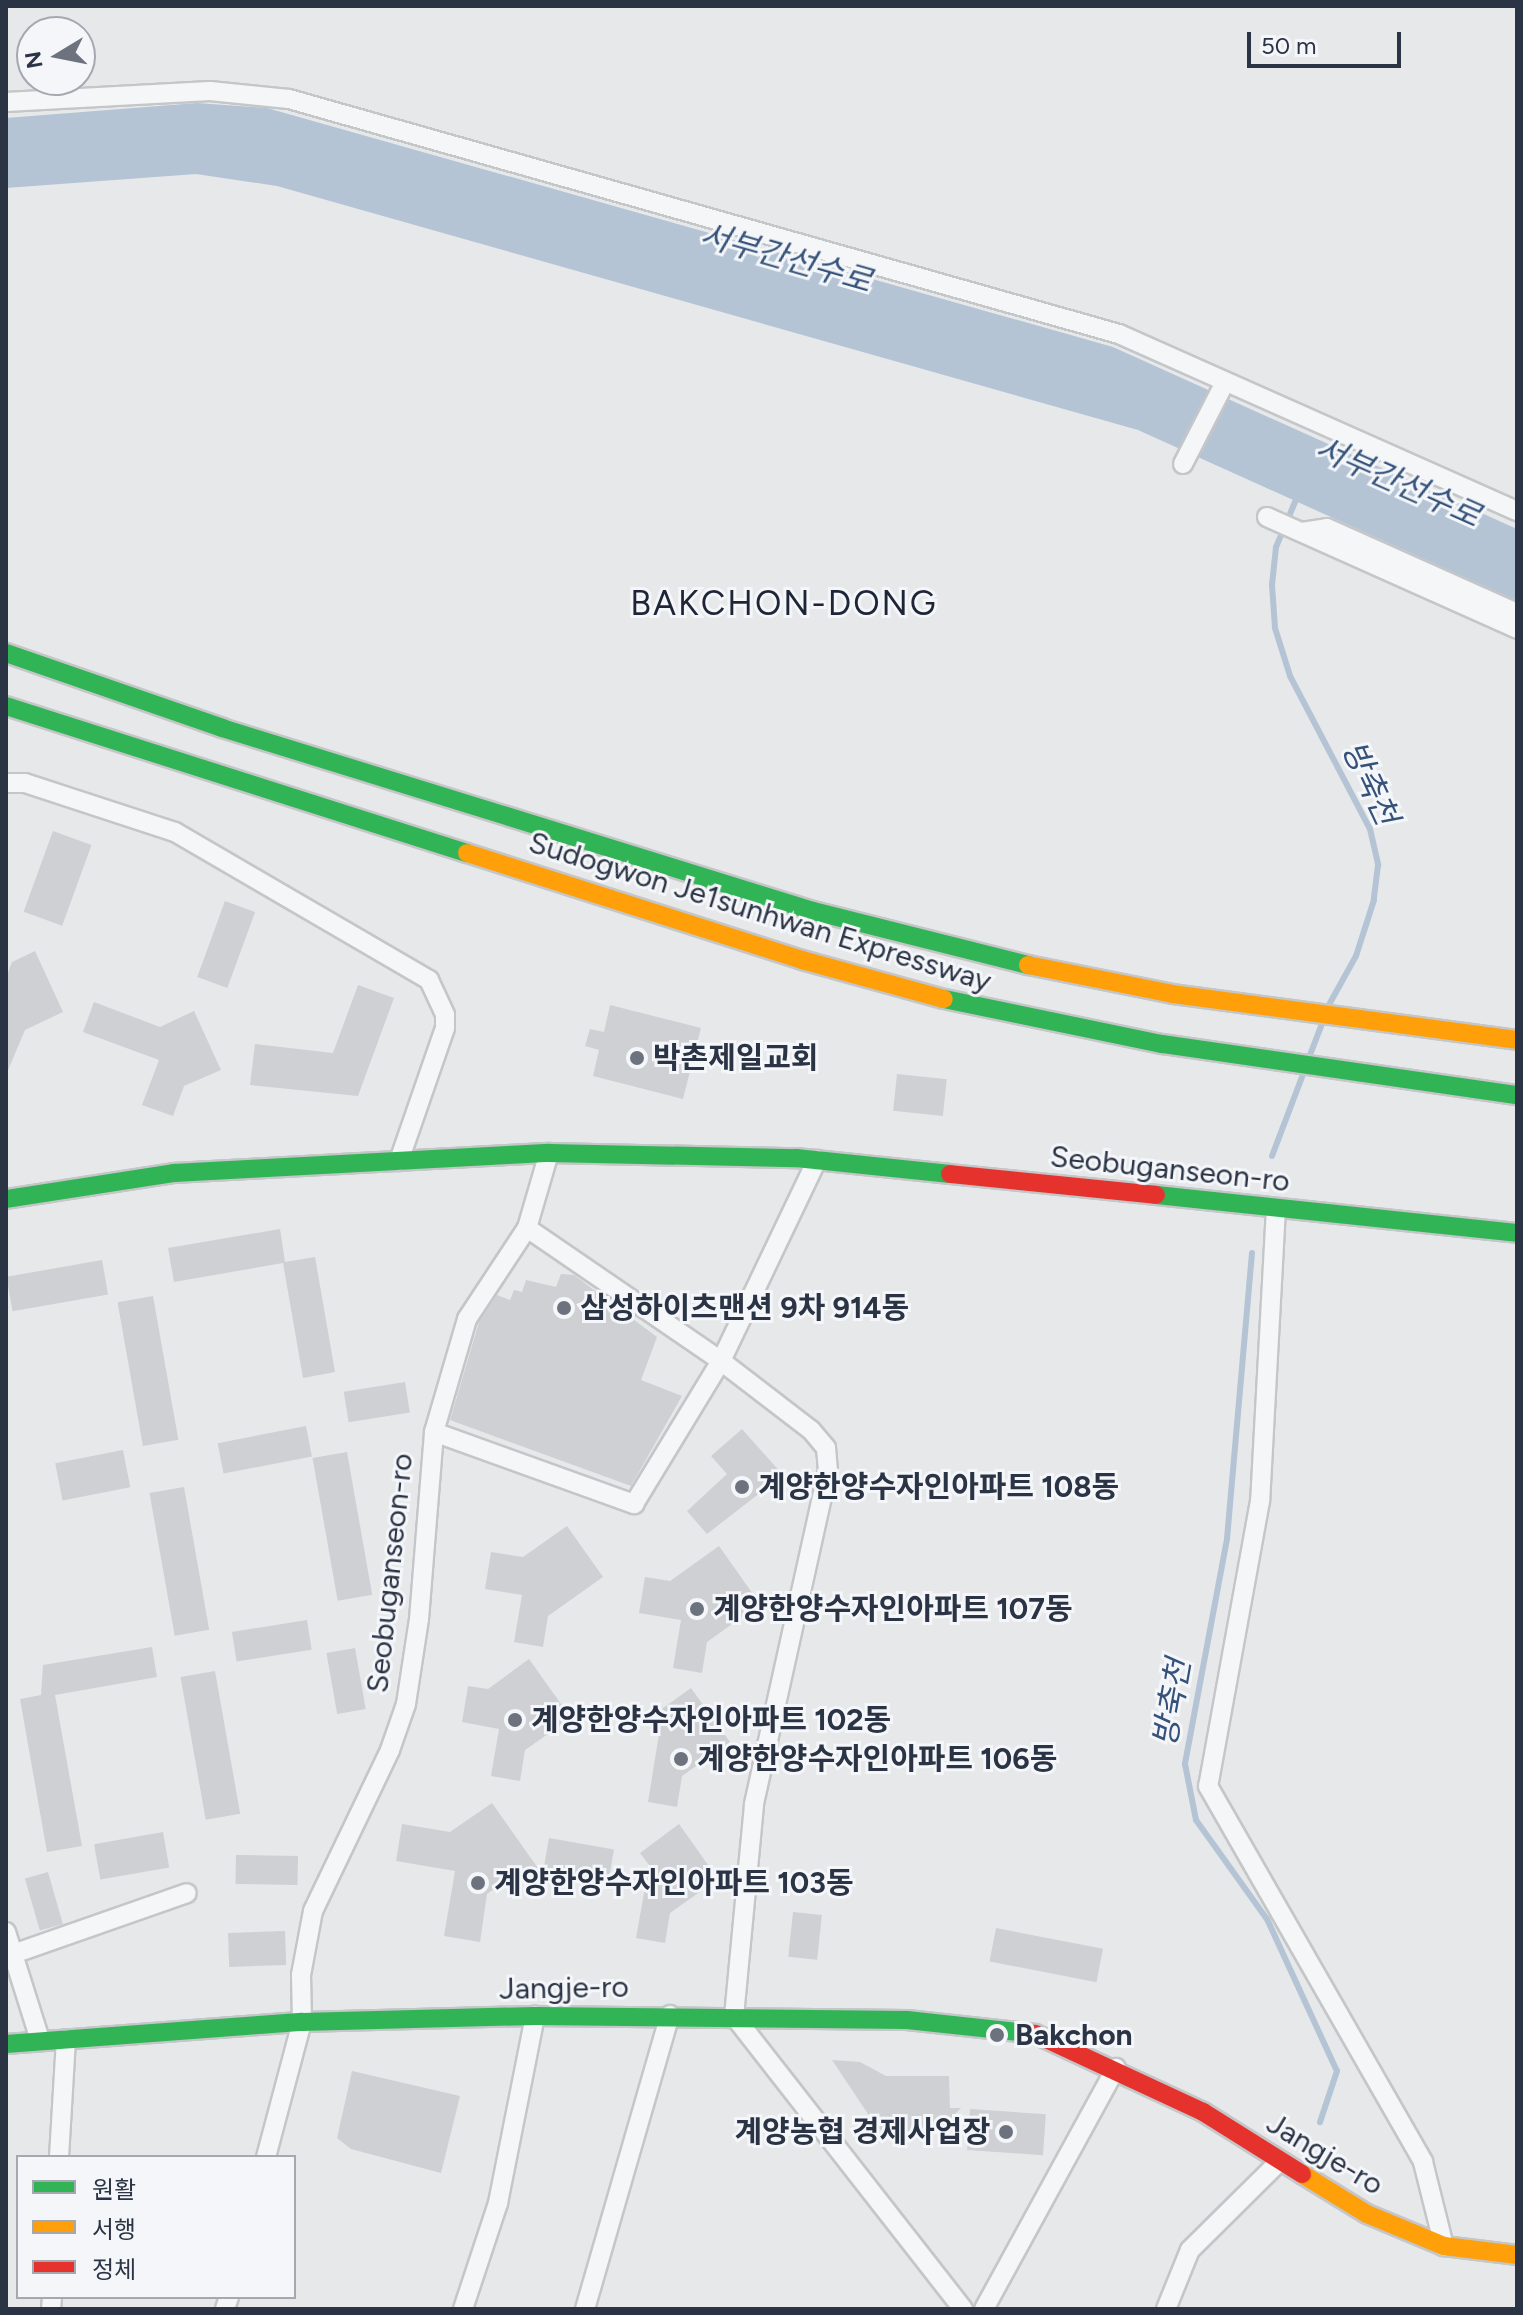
<!DOCTYPE html>
<meta charset="utf-8">
<style>
body{margin:0}
#map{position:relative;width:1523px;height:2315px;overflow:hidden;background:#e6e8ea;font-family:Figtree,"Noto Sans KR",sans-serif}
div>[style]{position:absolute}
.water>*{inset:0;background:#b4c4d5}
.stream>*{height:6px;margin:-3px;padding:0 3px;transform-origin:3px;border-radius:3px;background:#b4c4d5}
.building>*{inset:0;background:#ced0d3;transform-origin:0 0}
.roads{filter:drop-shadow(2px 0 #c4c6c8) drop-shadow(-2px 0 #c4c6c8) drop-shadow(0 2px #c4c6c8) drop-shadow(0 -2px #c4c6c8)}
.street>*{height:18px;margin:-9px;padding:0 9px;transform-origin:9px;border-radius:9px;background:#f5f6f7}
.fast>*{height:18px;margin:-9px;padding:0 9px;transform-origin:9px;border-radius:9px;background:#30b455}
.slow>*{height:18px;margin:-9px;padding:0 9px;transform-origin:9px;border-radius:9px;background:#ff9f0a}
.jam>*{height:18px;margin:-9px;padding:0 9px;transform-origin:9px;border-radius:9px;background:#e5322d}
.dots>*{width:22px;height:22px;translate:-50% -50%;box-sizing:border-box;border:4px solid #f4f6f9;border-radius:50%}
span{translate:-50% -50%;white-space:nowrap;text-align:center;line-height:1.15;-webkit-text-stroke:6px #f4f6f9;paint-order:stroke}
.street-label{font-size:30px;color:#2b3445}
.poi-label{font-size:30px;color:#2b3445;font-weight:700}
.left{translate:0 -50%;text-align:left}
.right{translate:-100% -50%;text-align:right}
.water-label{font-size:32px;color:#34527a;font-style:italic}
.quarter-label{font-size:34px;color:#1d2536;letter-spacing:2px}
.frame{position:absolute;inset:0;border:8px solid #2b3445;pointer-events:none}
.legend{position:absolute;left:16px;top:2155px;width:280px;height:144px;box-sizing:border-box;background:#f4f6f9;border:2px solid #a4a8b1;margin:0;padding:10px 14px;list-style:none;font-size:24px;color:#2b3445}
.legend li{display:flex;align-items:center;gap:16px;height:40px}
.legend b{width:40px;border:2px solid #a4a8b1}
.north{position:absolute;left:16px;top:16px;width:80px;height:80px;box-sizing:border-box;background:#f4f6f9;border:2px solid #a4a8b1;border-radius:50%;rotate:260deg;font-size:22px;font-weight:700;line-height:32px;text-align:center;color:#2b3445}
.north::after{content:'';display:block;margin:auto;width:28px;height:36px;background:#6c737f;clip-path:polygon(50% 0,100% 100%,50% 72%,0 100%)}
.scale{position:absolute;left:1247px;top:32px;width:154px;height:36px;box-sizing:border-box;border:4px solid #2b3445;border-top:0;padding-left:10px;font-size:24px;line-height:28px;white-space:nowrap;color:#2b3445;-webkit-text-stroke:6px #f4f6f9;paint-order:stroke}
</style>
<div id="map">
<div class="water">
<div style="clip-path:polygon(197px 103px,267px 108px,1113px 347px,1517px 529px,1517px 601px,1138px 430px,277px 186px,196px 174px,6px 188px,6px 118px)"></div>
</div>
<div class="stream">
<div style="left:1298px;top:495px;width:56px;rotate:112.9deg"></div>
<div style="left:1276px;top:547px;width:38px;rotate:96deg"></div>
<div style="left:1272px;top:585px;width:43px;rotate:86deg"></div>
<div style="left:1275px;top:628px;width:50px;rotate:72.6deg"></div>
<div style="left:1290px;top:676px;width:173px;rotate:62.4deg"></div>
<div style="left:1370px;top:829px;width:37px;rotate:77deg"></div>
<div style="left:1378px;top:865px;width:35px;rotate:97deg"></div>
<div style="left:1374px;top:900px;width:59px;rotate:107.8deg"></div>
<div style="left:1356px;top:956px;width:54px;rotate:119deg"></div>
<div style="left:1310px;top:1055px;width:33px;rotate:-69deg"></div>
<div style="left:1272px;top:1156px;width:85px;rotate:-69.2deg"></div>
<div style="left:1252px;top:1253px;width:287px;rotate:95deg"></div>
<div style="left:1227px;top:1539px;width:229px;rotate:100.6deg"></div>
<div style="left:1185px;top:1764px;width:57px;rotate:78.9deg"></div>
<div style="left:1196px;top:1820px;width:122px;rotate:54.4deg"></div>
<div style="left:1267px;top:1919px;width:167px;rotate:65.3deg"></div>
<div style="left:1337px;top:2071px;width:54px;rotate:108.4deg"></div>
</div>
<div class="building">
<div style="left:53px;top:831px;width:41px;height:86px;rotate:20deg"></div>
<div style="left:225px;top:901px;width:32px;height:81px;rotate:20deg"></div>
<div style="clip-path:polygon(35px 951px,63px 1012px,25px 1030px,6px 1075px,6px 978px,12px 962px)"></div>
<div style="clip-path:polygon(358px 985px,394px 998px,358px 1096px,250px 1085px,255px 1044px,333px 1053px)"></div>
<div style="clip-path:polygon(94px 1002px,160px 1027px,194px 1011px,221px 1070px,184px 1086px,173px 1116px,142px 1105px,159px 1060px,83px 1032px)"></div>
<div style="clip-path:polygon(610px 1005px,701px 1028px,683px 1099px,593px 1076px,599px 1050px,585px 1046px,590px 1029px,604px 1032px)"></div>
<div style="left:897px;top:1074px;width:50px;height:37px;rotate:6deg"></div>
<div style="clip-path:polygon(280px 1229px,285px 1262px,315px 1257px,335px 1372px,303px 1378px,283px 1263px,174px 1282px,168px 1248px)"></div>
<div style="left:102px;top:1260px;width:35px;height:97px;rotate:80deg"></div>
<div style="clip-path:polygon(561px 1274px,574px 1275px,657px 1337px,641px 1380px,682px 1396px,631px 1486px,450px 1420px,479px 1322px,497px 1295px,510px 1300px,514px 1290px,522px 1292px,526px 1280px,556px 1287px)"></div>
<div style="left:153px;top:1296px;width:146px;height:36px;rotate:80deg"></div>
<div style="left:405px;top:1382px;width:31px;height:62px;rotate:81deg"></div>
<div style="left:306px;top:1426px;width:31px;height:90px;rotate:79deg"></div>
<div style="clip-path:polygon(742px 1429px,783px 1475px,707px 1534px,687px 1511px,727px 1474px,711px 1456px)"></div>
<div style="left:123px;top:1450px;width:38px;height:69px;rotate:79deg"></div>
<div style="left:347px;top:1452px;width:145px;height:35px;rotate:80deg"></div>
<div style="left:184px;top:1487px;width:145px;height:35px;rotate:80deg"></div>
<div style="clip-path:polygon(567px 1526px,603px 1577px,548px 1616px,543px 1647px,514px 1642px,522px 1595px,485px 1589px,491px 1552px,523px 1557px)"></div>
<div style="clip-path:polygon(719px 1546px,760px 1604px,707px 1642px,702px 1673px,673px 1668px,681px 1620px,639px 1613px,645px 1577px,670px 1581px)"></div>
<div style="left:307px;top:1620px;width:30px;height:76px;rotate:81deg"></div>
<div style="clip-path:polygon(152px 1647px,157px 1677px,55px 1695px,82px 1846px,47px 1852px,20px 1699px,41px 1695px,43px 1665px)"></div>
<div style="left:355px;top:1648px;width:62px;height:29px;rotate:80deg"></div>
<div style="clip-path:polygon(529px 1659px,571px 1718px,525px 1750px,520px 1781px,491px 1776px,499px 1729px,462px 1722px,468px 1686px,488px 1689px)"></div>
<div style="left:215px;top:1671px;width:145px;height:35px;rotate:80deg"></div>
<div style="clip-path:polygon(691px 1688px,730px 1742px,682px 1776px,677px 1807px,648px 1802px,660px 1728px,652px 1716px)"></div>
<div style="clip-path:polygon(492px 1803px,540px 1871px,523px 1868px,487px 1894px,480px 1942px,444px 1936px,455px 1871px,396px 1861px,402px 1824px,450px 1832px)"></div>
<div style="clip-path:polygon(679px 1824px,718px 1879px,670px 1913px,665px 1943px,636px 1938px,649px 1865px,640px 1853px)"></div>
<div style="left:163px;top:1832px;width:36px;height:70px;rotate:80deg"></div>
<div style="left:549px;top:1838px;width:66px;height:34px;rotate:10deg"></div>
<div style="left:236px;top:1855px;width:62px;height:29px;rotate:1deg"></div>
<div style="left:48px;top:1872px;width:54px;height:24px;rotate:74deg"></div>
<div style="left:793px;top:1912px;width:29px;height:45px;rotate:6deg"></div>
<div style="left:996px;top:1928px;width:109px;height:34px;rotate:11deg"></div>
<div style="left:285px;top:1931px;width:34px;height:57px;rotate:88deg"></div>
<div style="clip-path:polygon(832px 2060px,860px 2062px,886px 2076px,949px 2076px,950px 2108px,961px 2108px,942px 2127px,891px 2134px,878px 2129px)"></div>
<div style="clip-path:polygon(352px 2071px,460px 2096px,441px 2173px,351px 2149px,337px 2138px)"></div>
<div style="left:970px;top:2109px;width:76px;height:41px;rotate:4deg"></div>
</div>
<div class="roads">
<div class="street">
<div style="left:6px;top:102px;width:204px;rotate:-3.1deg"></div>
<div style="left:210px;top:91px;width:79px;rotate:5.8deg"></div>
<div style="left:289px;top:99px;width:863px;rotate:15.81deg"></div>
<div style="left:1119px;top:334px;width:436px;rotate:24deg"></div>
<div style="left:1183px;top:464px;width:83px;rotate:-62.8deg"></div>
<div style="left:1267px;top:517px;width:274px;rotate:24.1deg"></div>
<div style="left:1302px;top:532px;width:25px;rotate:-9deg"></div>
<div style="left:1327px;top:528px;width:208px;rotate:24.1deg"></div>
<div style="left:6px;top:783px;width:19px"></div>
<div style="left:25px;top:783px;width:158px;rotate:18.1deg"></div>
<div style="left:175px;top:832px;width:294px;rotate:30.2deg"></div>
<div style="left:429px;top:980px;width:38px;rotate:65deg"></div>
<div style="left:445px;top:1015px;width:13px;rotate:90deg"></div>
<div style="left:445px;top:1028px;width:141px;rotate:109.1deg"></div>
<div style="left:1276px;top:1208px;width:293px;rotate:93.1deg"></div>
<div style="left:1260px;top:1501px;width:290px;rotate:100.3deg"></div>
<div style="left:1208px;top:1786px;width:433px;rotate:60.2deg"></div>
<div style="left:1423px;top:2162px;width:87px;rotate:76deg"></div>
<div style="left:527px;top:1228px;width:235px;rotate:34.4deg"></div>
<div style="left:721px;top:1361px;width:113px;rotate:37.5deg"></div>
<div style="left:811px;top:1430px;width:23px;rotate:50deg"></div>
<div style="left:826px;top:1448px;width:22px;rotate:85deg"></div>
<div style="left:828px;top:1470px;width:343px;rotate:102.5deg"></div>
<div style="left:754px;top:1805px;width:212px;rotate:95.4deg"></div>
<div style="left:734px;top:2016px;width:372px;rotate:52deg"></div>
<div style="left:434px;top:1432px;width:213px;rotate:19.8deg"></div>
<div style="left:634px;top:1504px;width:167px;rotate:-58.7deg"></div>
<div style="left:721px;top:1361px;width:223px;rotate:-64.5deg"></div>
<div style="left:6px;top:1932px;width:113px;rotate:72.5deg"></div>
<div style="left:13px;top:1954px;width:184px;rotate:-19.3deg"></div>
<div style="left:59px;top:2157px;width:118px;rotate:-86.6deg"></div>
<div style="left:266px;top:2157px;width:140px;rotate:-75.1deg"></div>
<div style="left:302px;top:2022px;width:47px;rotate:-91.2deg"></div>
<div style="left:301px;top:1975px;width:65px;rotate:-79.4deg"></div>
<div style="left:313px;top:1911px;width:178px;rotate:-64.4deg"></div>
<div style="left:390px;top:1750px;width:49px;rotate:-70.8deg"></div>
<div style="left:406px;top:1704px;width:86px;rotate:-81.3deg"></div>
<div style="left:419px;top:1619px;width:188px;rotate:-85.4deg"></div>
<div style="left:434px;top:1432px;width:118px;rotate:-73.7deg"></div>
<div style="left:467px;top:1319px;width:109px;rotate:-56.6deg"></div>
<div style="left:527px;top:1228px;width:78px;rotate:-73.7deg"></div>
<div style="left:51px;top:2309px;width:12px;rotate:-85deg"></div>
<div style="left:225px;top:2309px;width:13px;rotate:-72deg"></div>
<div style="left:463px;top:2309px;width:112px;rotate:-71.7deg"></div>
<div style="left:498px;top:2203px;width:191px;rotate:-78.8deg"></div>
<div style="left:585px;top:2309px;width:306px;rotate:-73.9deg"></div>
<div style="left:984px;top:2309px;width:275px;rotate:-61.3deg"></div>
<div style="left:1166px;top:2309px;width:64px;rotate:-67.9deg"></div>
<div style="left:1190px;top:2250px;width:127px;rotate:-44.7deg"></div>
</div>
<div class="fast">
<div style="left:6px;top:653px;width:229px;rotate:19.1deg"></div>
<div style="left:222px;top:728px;width:619px;rotate:17.2deg"></div>
<div style="left:813px;top:911px;width:222px;rotate:14.1deg"></div>
<div style="left:6px;top:706px;width:484px;rotate:17.7deg"></div>
<div style="left:944px;top:999px;width:223px;rotate:11.7deg"></div>
<div style="left:1162px;top:1044px;width:359px;rotate:8.2deg"></div>
<div style="left:1156px;top:1195px;width:363px;rotate:6deg"></div>
<div style="left:6px;top:1199px;width:170px;rotate:-8.8deg"></div>
<div style="left:174px;top:1173px;width:376px;rotate:-3.1deg"></div>
<div style="left:549px;top:1153px;width:247px;rotate:1.2deg"></div>
<div style="left:796px;top:1158px;width:155px;rotate:5.9deg"></div>
<div style="left:6px;top:2044px;width:297px;rotate:-4.3deg"></div>
<div style="left:302px;top:2022px;width:233px;rotate:-1.5deg"></div>
<div style="left:535px;top:2016px;width:372px;rotate:0.6deg"></div>
<div style="left:907px;top:2020px;width:129px;rotate:6.2deg"></div>
</div>
<div class="slow">
<div style="left:467px;top:853px;width:352px;rotate:17.7deg"></div>
<div style="left:802px;top:960px;width:147px;rotate:15.4deg"></div>
<div style="left:1028px;top:965px;width:148px;rotate:11.3deg"></div>
<div style="left:1173px;top:994px;width:347px;rotate:7.6deg"></div>
<div style="left:1302px;top:2174px;width:76px;rotate:31.6deg"></div>
<div style="left:1367px;top:2214px;width:83px;rotate:22.6deg"></div>
<div style="left:1444px;top:2246px;width:74px;rotate:7deg"></div>
</div>
<div class="jam">
<div style="left:950px;top:1174px;width:207px;rotate:5.8deg"></div>
<div style="left:1035px;top:2034px;width:185px;rotate:24.9deg"></div>
<div style="left:1203px;top:2112px;width:117px;rotate:32.1deg"></div>
</div>
</div>
<div class="dots">
<div style="left:637px;top:1058px;background:#6c737f"></div>
<div style="left:564px;top:1308px;background:#6c737f"></div>
<div style="left:742px;top:1487px;background:#6c737f"></div>
<div style="left:697px;top:1609px;background:#6c737f"></div>
<div style="left:515px;top:1720px;background:#6c737f"></div>
<div style="left:681px;top:1759px;background:#6c737f"></div>
<div style="left:478px;top:1883px;background:#6c737f"></div>
<div style="left:997px;top:2035px;background:#6c737f"></div>
<div style="left:1006px;top:2132px;background:#6c737f"></div>
</div>
<div class="street-label">
<span style="left:760px;top:912px;rotate:17deg">Sudogwon Je1sunhwan Expressway</span>
<span style="left:1170px;top:1169px;rotate:6deg">Seobuganseon-ro</span>
<span style="left:390px;top:1573px;rotate:-84deg">Seobuganseon-ro</span>
<span style="left:564px;top:1988px;rotate:-1deg">Jangje-ro</span>
<span style="left:1325px;top:2154px;rotate:31deg">Jangje-ro</span>
</div>
<div class="poi-label">
<span class="left" style="left:653px;top:1058px">박촌제일교회</span>
<span class="left" style="left:580px;top:1308px">삼성하이츠맨션 9차 914동</span>
<span class="left" style="left:758px;top:1487px">계양한양수자인아파트 108동</span>
<span class="left" style="left:713px;top:1609px">계양한양수자인아파트 107동</span>
<span class="left" style="left:531px;top:1720px">계양한양수자인아파트 102동</span>
<span class="left" style="left:697px;top:1759px">계양한양수자인아파트 106동</span>
<span class="left" style="left:494px;top:1883px">계양한양수자인아파트 103동</span>
<span class="left" style="left:1015px;top:2035px">Bakchon</span>
<span class="right" style="left:990px;top:2132px">계양농협 경제사업장</span>
</div>
<div class="water-label">
<span style="left:786px;top:258px;rotate:16deg">서부간선수로</span>
<span style="left:1398px;top:482px;rotate:24deg">서부간선수로</span>
<span style="left:1370px;top:783px;rotate:65deg">방축천</span>
<span style="left:1172px;top:1703px;rotate:-80deg">방축천</span>
</div>
<div class="quarter-label">
<span style="left:784px;top:604px">BAKCHON-DONG</span>
</div>
<div class="frame"></div>
<ul class="legend">
<li><b style="height:10px;background:#30b455"></b>원활</li>
<li><b style="height:10px;background:#ff9f0a"></b>서행</li>
<li><b style="height:10px;background:#e5322d"></b>정체</li>
</ul>
<div class="north">N</div>
<div class="scale">50 m</div>
</div>
